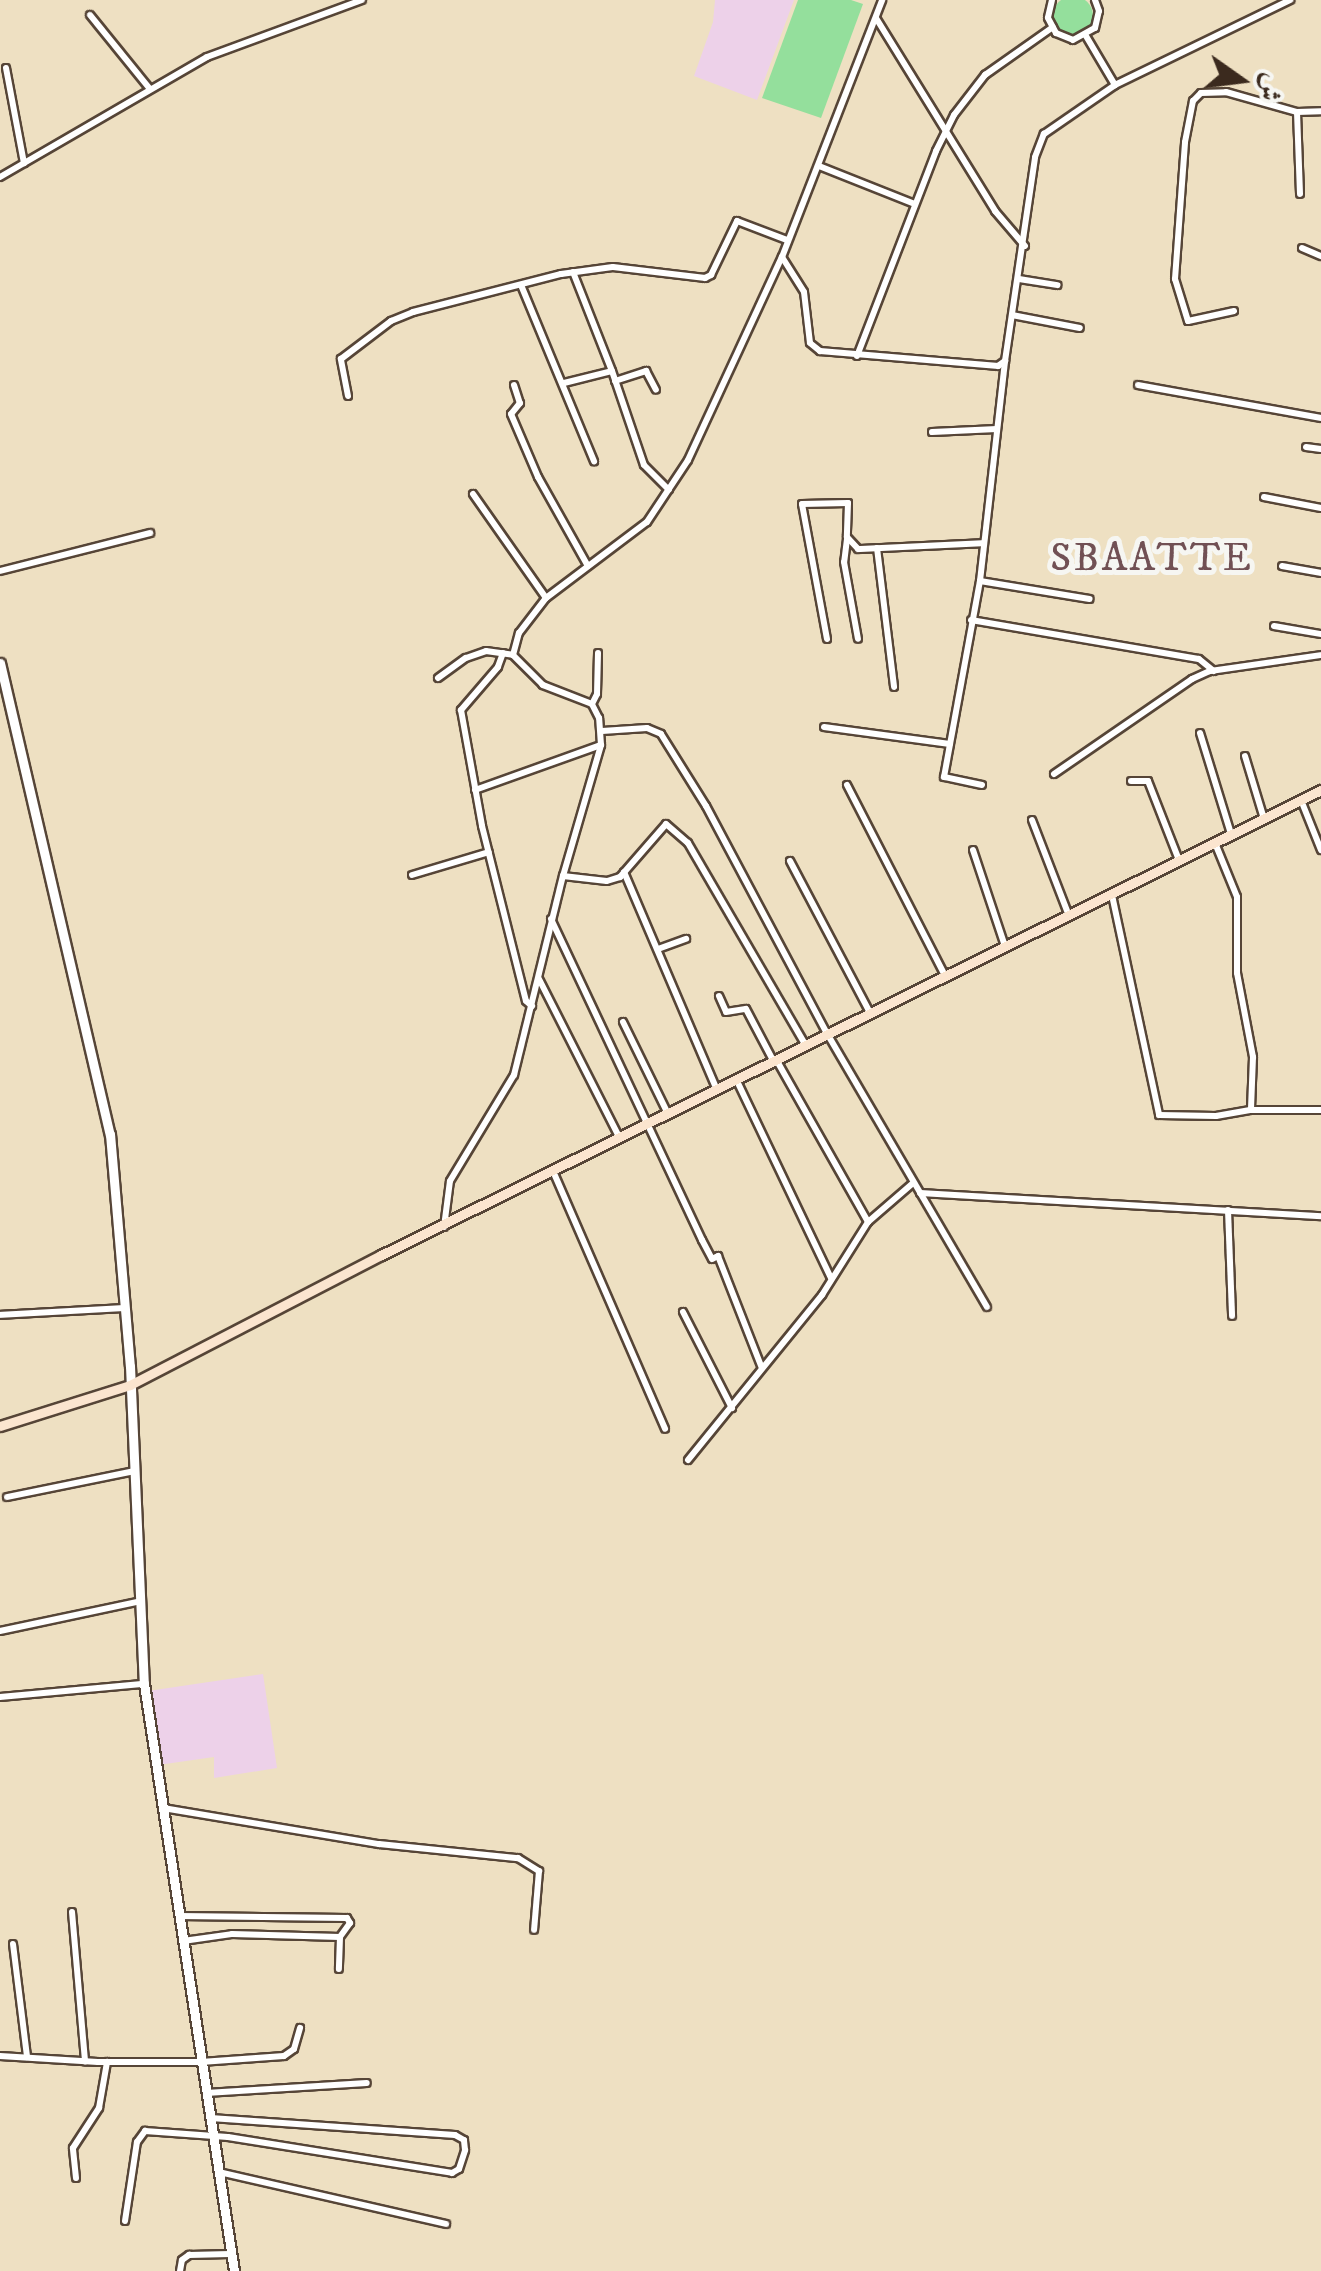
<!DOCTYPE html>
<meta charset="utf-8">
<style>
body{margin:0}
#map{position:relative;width:1321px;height:2271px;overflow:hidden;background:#eee0c2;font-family:"IM FELL DW Pica",Amiri,serif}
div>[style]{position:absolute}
.built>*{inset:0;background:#edd1e9}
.green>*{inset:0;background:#94df9c}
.round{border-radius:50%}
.roads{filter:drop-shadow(2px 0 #564537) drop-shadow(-2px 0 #564537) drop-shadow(0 2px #564537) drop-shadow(0 -2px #564537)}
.minor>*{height:6px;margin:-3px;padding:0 3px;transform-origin:3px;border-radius:3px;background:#fff}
.tertiary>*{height:9px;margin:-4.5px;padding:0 4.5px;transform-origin:4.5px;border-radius:4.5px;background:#fff}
.secondary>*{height:9px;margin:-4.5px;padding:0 4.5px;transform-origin:4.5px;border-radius:4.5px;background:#fbe5cf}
span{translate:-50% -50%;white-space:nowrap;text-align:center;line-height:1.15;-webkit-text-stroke:10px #f6f6f2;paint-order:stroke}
.quarter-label{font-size:40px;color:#715054;letter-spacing:2.5px}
.north{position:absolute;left:1191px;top:30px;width:100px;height:100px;-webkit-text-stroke:8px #f6f6f2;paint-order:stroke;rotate:104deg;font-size:28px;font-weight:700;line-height:40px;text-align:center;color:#3b2a1e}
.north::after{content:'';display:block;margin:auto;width:35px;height:45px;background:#3b2a1e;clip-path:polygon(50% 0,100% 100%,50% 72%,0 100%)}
</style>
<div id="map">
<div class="built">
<div style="clip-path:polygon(715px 0,794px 0,757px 100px,694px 76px,713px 22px)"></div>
<div style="clip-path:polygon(263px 1674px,277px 1768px,214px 1778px,214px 1757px,158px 1765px,148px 1691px)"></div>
</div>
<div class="green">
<div class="round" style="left:1053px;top:-4px;width:40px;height:40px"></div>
<div style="clip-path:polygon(798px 0,851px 0,863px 4px,821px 118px,762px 98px)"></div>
</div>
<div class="roads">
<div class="minor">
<div style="left:1052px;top:0;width:18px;rotate:103deg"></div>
<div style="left:1048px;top:18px;width:17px;rotate:62deg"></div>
<div style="left:1056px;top:33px;width:18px;rotate:22deg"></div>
<div style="left:1073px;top:40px;width:25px;rotate:-29deg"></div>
<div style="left:1095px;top:28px;width:17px;rotate:-77deg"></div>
<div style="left:1099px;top:11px;width:12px;rotate:-110deg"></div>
<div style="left:90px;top:15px;width:95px;rotate:51deg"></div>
<div style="left:876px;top:18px;width:227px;rotate:58.3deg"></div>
<div style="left:995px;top:211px;width:46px;rotate:49.4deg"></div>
<div style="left:1086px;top:36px;width:57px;rotate:59.4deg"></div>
<div style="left:6px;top:68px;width:97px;rotate:79.3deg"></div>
<div style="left:1297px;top:112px;width:82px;rotate:87.9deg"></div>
<div style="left:819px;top:166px;width:103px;rotate:21.6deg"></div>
<div style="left:0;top:177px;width:239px;rotate:-30.1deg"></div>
<div style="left:207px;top:57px;width:165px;rotate:-20.2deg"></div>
<div style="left:1302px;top:248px;width:21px;rotate:23deg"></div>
<div style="left:782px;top:257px;width:41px;rotate:57.8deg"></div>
<div style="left:804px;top:292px;width:51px;rotate:83.3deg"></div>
<div style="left:810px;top:343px;width:13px;rotate:39deg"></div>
<div style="left:820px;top:351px;width:179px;rotate:4.8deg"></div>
<div style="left:998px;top:366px;width:9px;rotate:-36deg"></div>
<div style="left:1005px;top:361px;width:206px;rotate:-81.6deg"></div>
<div style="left:1035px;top:157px;width:25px;rotate:-69deg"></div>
<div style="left:1044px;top:134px;width:86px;rotate:-34.6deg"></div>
<div style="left:1115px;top:85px;width:195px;rotate:-25.9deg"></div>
<div style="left:573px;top:272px;width:106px;rotate:68.5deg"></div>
<div style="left:1019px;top:279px;width:39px;rotate:9deg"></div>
<div style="left:521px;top:285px;width:191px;rotate:67.5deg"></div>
<div style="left:1234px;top:311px;width:47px;rotate:167.7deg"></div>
<div style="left:1188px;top:321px;width:44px;rotate:-107.2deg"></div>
<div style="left:1175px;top:279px;width:137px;rotate:-85.8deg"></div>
<div style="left:1185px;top:142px;width:42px;rotate:-79deg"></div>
<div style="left:1193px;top:101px;width:11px;rotate:-45deg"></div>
<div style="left:1201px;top:93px;width:25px;rotate:-2deg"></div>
<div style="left:1226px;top:92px;width:74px;rotate:15.7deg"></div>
<div style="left:1297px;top:112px;width:24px;rotate:-2deg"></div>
<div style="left:1012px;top:315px;width:69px;rotate:10.8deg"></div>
<div style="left:857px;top:356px;width:220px;rotate:-68.9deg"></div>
<div style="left:936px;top:151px;width:40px;rotate:-63.4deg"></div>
<div style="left:954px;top:115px;width:51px;rotate:-52.2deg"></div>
<div style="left:985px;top:75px;width:83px;rotate:-35.2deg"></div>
<div style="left:615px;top:381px;width:33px;rotate:-18deg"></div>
<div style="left:646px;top:371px;width:21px;rotate:62deg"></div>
<div style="left:564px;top:383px;width:49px;rotate:-14deg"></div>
<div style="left:612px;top:371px;width:99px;rotate:71.2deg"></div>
<div style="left:644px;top:465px;width:35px;rotate:45deg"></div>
<div style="left:514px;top:385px;width:19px;rotate:72deg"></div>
<div style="left:520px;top:403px;width:14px;rotate:129deg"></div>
<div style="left:511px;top:414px;width:69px;rotate:66.8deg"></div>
<div style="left:538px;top:477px;width:102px;rotate:60.7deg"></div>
<div style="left:1138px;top:385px;width:186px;rotate:10.2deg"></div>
<div style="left:348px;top:396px;width:38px;rotate:-101deg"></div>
<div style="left:341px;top:359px;width:63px;rotate:-37.2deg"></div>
<div style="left:391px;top:321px;width:24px;rotate:-22deg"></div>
<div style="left:413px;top:312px;width:153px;rotate:-14.4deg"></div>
<div style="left:561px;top:274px;width:52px;rotate:-7.7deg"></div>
<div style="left:613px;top:267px;width:93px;rotate:6.8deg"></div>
<div style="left:705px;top:278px;width:7px;rotate:-27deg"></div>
<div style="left:711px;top:275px;width:60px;rotate:-64.3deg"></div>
<div style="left:737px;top:221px;width:53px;rotate:20.8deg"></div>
<div style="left:932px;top:432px;width:65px;rotate:-2.6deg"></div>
<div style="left:1306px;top:447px;width:15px;rotate:8deg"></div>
<div style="left:473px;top:494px;width:127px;rotate:54.9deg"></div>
<div style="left:1264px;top:497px;width:58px;rotate:10.9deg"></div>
<div style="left:847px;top:539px;width:23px;rotate:97deg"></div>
<div style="left:844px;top:562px;width:78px;rotate:79.7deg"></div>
<div style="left:877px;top:548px;width:140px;rotate:83deg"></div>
<div style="left:1282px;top:566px;width:40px;rotate:10deg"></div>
<div style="left:0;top:571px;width:155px;rotate:-14.2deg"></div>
<div style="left:980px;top:581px;width:111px;rotate:9.3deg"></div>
<div style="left:971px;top:620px;width:231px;rotate:9.7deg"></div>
<div style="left:1199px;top:659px;width:19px;rotate:39deg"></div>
<div style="left:1274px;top:626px;width:48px;rotate:9.7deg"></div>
<div style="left:827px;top:639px;width:137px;rotate:-100.5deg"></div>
<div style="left:802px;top:504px;width:46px;rotate:-1.2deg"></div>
<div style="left:848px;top:503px;width:34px;rotate:92deg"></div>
<div style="left:847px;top:537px;width:16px;rotate:47deg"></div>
<div style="left:858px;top:549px;width:126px;rotate:-2.7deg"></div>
<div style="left:503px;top:653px;width:15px;rotate:110deg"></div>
<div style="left:498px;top:667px;width:57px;rotate:130.7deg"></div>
<div style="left:461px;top:710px;width:118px;rotate:79.7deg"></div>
<div style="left:482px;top:826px;width:180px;rotate:75.9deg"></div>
<div style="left:526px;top:1001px;width:8px;rotate:40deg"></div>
<div style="left:438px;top:678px;width:34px;rotate:-36deg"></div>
<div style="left:466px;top:658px;width:21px;rotate:-19deg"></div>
<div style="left:486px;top:651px;width:27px;rotate:8deg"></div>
<div style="left:592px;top:704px;width:11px;rotate:-63deg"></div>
<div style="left:597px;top:694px;width:41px;rotate:-88.6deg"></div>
<div style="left:824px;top:727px;width:127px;rotate:7.7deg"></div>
<div style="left:602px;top:731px;width:45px;rotate:-3.8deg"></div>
<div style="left:647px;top:728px;width:15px;rotate:23deg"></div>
<div style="left:661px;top:734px;width:85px;rotate:58deg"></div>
<div style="left:706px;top:806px;width:259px;rotate:62deg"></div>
<div style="left:828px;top:1035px;width:315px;rotate:59.7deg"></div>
<div style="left:1200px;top:733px;width:106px;rotate:72.9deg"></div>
<div style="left:1245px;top:756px;width:66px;rotate:73.2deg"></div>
<div style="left:1054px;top:774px;width:168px;rotate:-34.5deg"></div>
<div style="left:1192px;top:679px;width:20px;rotate:-24deg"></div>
<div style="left:1210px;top:671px;width:112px;rotate:-8.2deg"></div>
<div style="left:1131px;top:781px;width:17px"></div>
<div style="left:1148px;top:781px;width:85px;rotate:68.6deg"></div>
<div style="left:847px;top:785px;width:215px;rotate:62.8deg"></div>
<div style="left:982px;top:785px;width:39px;rotate:-168deg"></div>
<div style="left:944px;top:777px;width:199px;rotate:-79.6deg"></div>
<div style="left:980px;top:581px;width:221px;rotate:-83.5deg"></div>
<div style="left:475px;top:790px;width:134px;rotate:-19.7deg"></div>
<div style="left:1301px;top:800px;width:54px;rotate:68.2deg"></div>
<div style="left:1032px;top:820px;width:103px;rotate:68.9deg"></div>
<div style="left:1215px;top:843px;width:58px;rotate:67.8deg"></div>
<div style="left:1237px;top:897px;width:76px;rotate:90deg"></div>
<div style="left:1237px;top:973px;width:86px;rotate:79.2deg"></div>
<div style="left:1253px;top:1057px;width:53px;rotate:92.2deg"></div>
<div style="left:1251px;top:1110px;width:70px"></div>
<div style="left:973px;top:850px;width:101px;rotate:71.6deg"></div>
<div style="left:790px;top:861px;width:172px;rotate:62.2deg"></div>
<div style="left:624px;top:872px;width:237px;rotate:66.9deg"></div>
<div style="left:412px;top:875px;width:80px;rotate:-16.6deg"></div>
<div style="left:563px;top:876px;width:44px;rotate:6.5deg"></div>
<div style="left:607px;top:881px;width:14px;rotate:-17deg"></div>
<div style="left:620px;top:877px;width:70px;rotate:-49deg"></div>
<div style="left:666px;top:824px;width:29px;rotate:41deg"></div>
<div style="left:688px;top:843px;width:235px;rotate:59.8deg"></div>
<div style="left:1112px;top:895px;width:225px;rotate:77.9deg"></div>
<div style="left:1159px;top:1115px;width:57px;rotate:1deg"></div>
<div style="left:1216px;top:1116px;width:36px;rotate:-10deg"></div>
<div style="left:551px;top:919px;width:355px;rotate:64.8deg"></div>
<div style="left:702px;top:1240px;width:21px;rotate:62deg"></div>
<div style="left:712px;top:1259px;width:7px;rotate:-27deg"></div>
<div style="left:718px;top:1256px;width:120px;rotate:68.6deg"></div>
<div style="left:658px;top:949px;width:30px;rotate:-20deg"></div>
<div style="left:539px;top:979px;width:177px;rotate:63.1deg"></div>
<div style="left:719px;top:996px;width:17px;rotate:66deg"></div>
<div style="left:726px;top:1012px;width:20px;rotate:-9deg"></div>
<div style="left:746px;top:1009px;width:60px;rotate:62.2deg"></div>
<div style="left:623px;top:1022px;width:102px;rotate:63.9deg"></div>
<div style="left:777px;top:1061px;width:185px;rotate:60.5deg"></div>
<div style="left:737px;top:1081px;width:218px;rotate:64.5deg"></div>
<div style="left:553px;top:1171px;width:281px;rotate:66.5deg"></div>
<div style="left:920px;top:1193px;width:402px;rotate:3.3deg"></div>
<div style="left:1228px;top:1210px;width:106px;rotate:87.8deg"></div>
<div style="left:444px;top:1227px;width:46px;rotate:-82.6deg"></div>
<div style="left:450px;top:1181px;width:124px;rotate:-58.9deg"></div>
<div style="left:514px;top:1075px;width:205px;rotate:-76.2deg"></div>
<div style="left:563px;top:876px;width:136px;rotate:-73.8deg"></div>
<div style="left:601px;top:745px;width:27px;rotate:-94deg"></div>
<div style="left:599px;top:718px;width:16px;rotate:-117deg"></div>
<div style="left:592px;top:704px;width:53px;rotate:-158.8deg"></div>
<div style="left:543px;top:685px;width:42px;rotate:-135deg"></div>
<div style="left:513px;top:655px;width:23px;rotate:-75deg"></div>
<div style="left:519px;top:633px;width:44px;rotate:-52.4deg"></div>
<div style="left:546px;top:598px;width:126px;rotate:-37deg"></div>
<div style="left:647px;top:522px;width:74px;rotate:-56.5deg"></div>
<div style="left:688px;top:460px;width:224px;rotate:-65.2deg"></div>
<div style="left:782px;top:257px;width:276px;rotate:-68.7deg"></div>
<div style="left:683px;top:1312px;width:108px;rotate:63deg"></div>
<div style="left:0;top:1315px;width:126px;rotate:-3.2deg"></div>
<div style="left:688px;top:1460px;width:213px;rotate:-50.9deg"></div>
<div style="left:822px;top:1295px;width:86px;rotate:-57.8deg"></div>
<div style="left:868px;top:1222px;width:60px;rotate:-40.9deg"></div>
<div style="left:7px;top:1497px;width:131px;rotate:-11.5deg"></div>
<div style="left:0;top:1631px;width:144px;rotate:-12deg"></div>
<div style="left:0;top:1697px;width:145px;rotate:-5.2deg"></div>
<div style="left:163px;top:1808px;width:219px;rotate:9.5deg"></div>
<div style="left:379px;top:1844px;width:140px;rotate:5.8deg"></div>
<div style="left:518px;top:1858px;width:25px;rotate:32deg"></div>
<div style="left:539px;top:1871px;width:59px;rotate:94.8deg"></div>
<div style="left:72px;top:1912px;width:150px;rotate:85deg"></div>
<div style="left:179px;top:1916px;width:168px;rotate:0.7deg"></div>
<div style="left:347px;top:1918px;width:6px;rotate:59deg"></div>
<div style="left:350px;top:1923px;width:17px;rotate:126deg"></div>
<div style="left:340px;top:1937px;width:32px;rotate:92deg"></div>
<div style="left:183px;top:1941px;width:49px;rotate:-8.1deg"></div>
<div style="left:232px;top:1934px;width:108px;rotate:1.6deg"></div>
<div style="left:13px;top:1944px;width:114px;rotate:82.9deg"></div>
<div style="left:0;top:2056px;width:98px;rotate:3.5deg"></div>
<div style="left:98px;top:2062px;width:103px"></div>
<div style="left:201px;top:2062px;width:83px;rotate:-4.1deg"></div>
<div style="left:284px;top:2056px;width:12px;rotate:-35deg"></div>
<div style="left:294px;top:2049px;width:22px;rotate:-74deg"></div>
<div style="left:206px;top:2093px;width:161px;rotate:-3.6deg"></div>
<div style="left:219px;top:2172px;width:233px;rotate:12.9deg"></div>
<div style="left:76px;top:2178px;width:30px;rotate:-96deg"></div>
<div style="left:73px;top:2148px;width:48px;rotate:-57deg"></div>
<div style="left:99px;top:2108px;width:47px;rotate:-80.1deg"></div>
<div style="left:125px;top:2221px;width:80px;rotate:-81.4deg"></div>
<div style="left:137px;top:2142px;width:14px;rotate:-54deg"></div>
<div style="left:145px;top:2131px;width:83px;rotate:4.1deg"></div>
<div style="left:228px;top:2137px;width:227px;rotate:9.1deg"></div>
<div style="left:452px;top:2173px;width:8px;rotate:-30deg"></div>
<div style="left:459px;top:2169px;width:20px;rotate:-72deg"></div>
<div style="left:465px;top:2150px;width:10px;rotate:-96deg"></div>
<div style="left:464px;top:2140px;width:10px;rotate:-151deg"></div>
<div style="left:455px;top:2135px;width:245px;rotate:-176deg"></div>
<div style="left:180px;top:2271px;width:11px;rotate:-80deg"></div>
<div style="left:182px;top:2260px;width:9px;rotate:-36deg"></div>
<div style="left:189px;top:2255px;width:41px;rotate:-1.4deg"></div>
</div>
<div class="tertiary">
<div style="left:0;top:663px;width:484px;rotate:76.9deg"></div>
<div style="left:110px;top:1134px;width:233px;rotate:85.1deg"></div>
<div style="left:130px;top:1366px;width:318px;rotate:87.5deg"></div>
<div style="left:144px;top:1684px;width:594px;rotate:81.28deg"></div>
</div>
<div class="secondary">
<div style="left:0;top:1426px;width:136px;rotate:-17.5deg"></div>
<div style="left:130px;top:1385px;width:283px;rotate:-27.4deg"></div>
<div style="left:381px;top:1255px;width:1049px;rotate:-26.32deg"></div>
</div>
</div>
<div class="quarter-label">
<span style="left:1152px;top:559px">SBAATTE</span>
</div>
<div class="north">ش</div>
</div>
